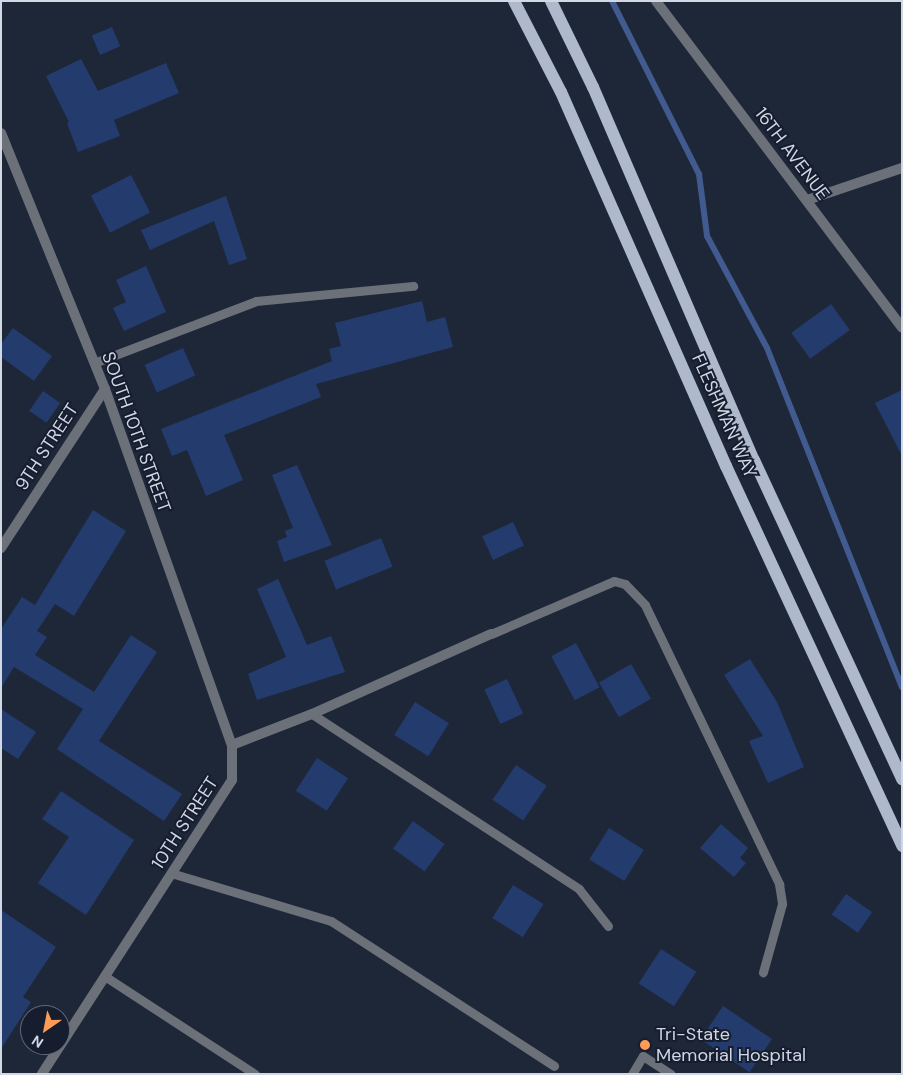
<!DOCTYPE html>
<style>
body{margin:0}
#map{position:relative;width:903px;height:1075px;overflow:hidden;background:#1e2738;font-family:"DM Sans",sans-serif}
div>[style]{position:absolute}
.stream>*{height:6px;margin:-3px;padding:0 3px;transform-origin:3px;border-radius:3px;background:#415a8f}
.building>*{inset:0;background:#243b6e;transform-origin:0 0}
.service>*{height:9px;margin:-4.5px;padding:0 4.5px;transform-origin:4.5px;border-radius:4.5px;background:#6b7079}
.minor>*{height:10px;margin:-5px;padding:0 5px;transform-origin:5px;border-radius:5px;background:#6b7079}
.tertiary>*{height:10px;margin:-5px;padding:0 5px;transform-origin:5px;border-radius:5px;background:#6b7079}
.primary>*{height:12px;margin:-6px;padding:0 6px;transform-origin:6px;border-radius:6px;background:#afb9cc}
.dots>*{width:14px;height:14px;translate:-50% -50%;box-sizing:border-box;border:2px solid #151d2e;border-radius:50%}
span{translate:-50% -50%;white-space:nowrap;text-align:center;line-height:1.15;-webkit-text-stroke:4px #151d2e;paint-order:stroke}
.street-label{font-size:18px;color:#d1d7e3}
.poi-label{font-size:18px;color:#d1d7e3}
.left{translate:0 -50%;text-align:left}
.frame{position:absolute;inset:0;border:2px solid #d1d7e3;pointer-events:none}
.north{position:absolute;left:20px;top:1005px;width:50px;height:50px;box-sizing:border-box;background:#151d2e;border:1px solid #606776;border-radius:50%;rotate:213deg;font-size:14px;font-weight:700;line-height:20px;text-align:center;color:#d1d7e3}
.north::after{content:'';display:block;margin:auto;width:18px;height:22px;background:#fe9c57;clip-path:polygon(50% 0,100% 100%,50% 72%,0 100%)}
</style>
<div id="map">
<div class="stream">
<div style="left:612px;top:1px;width:194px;rotate:63.3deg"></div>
<div style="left:699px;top:174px;width:63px;rotate:82.6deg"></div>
<div style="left:707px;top:236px;width:127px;rotate:61.8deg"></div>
<div style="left:767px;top:348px;width:365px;rotate:68.3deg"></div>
</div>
<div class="building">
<div style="left:112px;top:27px;width:21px;height:22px;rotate:67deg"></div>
<div style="clip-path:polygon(81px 59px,98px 91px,166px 63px,179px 93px,114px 120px,120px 136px,78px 152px,67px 123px,69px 122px,46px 76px)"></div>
<div style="left:131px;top:175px;width:42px;height:45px;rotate:63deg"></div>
<div style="clip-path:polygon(226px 196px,247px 259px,229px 265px,214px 221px,150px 250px,141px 230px)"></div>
<div style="clip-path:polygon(146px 266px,166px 312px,124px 331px,113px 308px,126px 302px,116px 280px)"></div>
<div style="clip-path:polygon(422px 301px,427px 322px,445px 317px,453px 347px,316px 384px,321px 397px,224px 435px,243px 480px,206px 496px,187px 450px,172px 456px,161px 429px,332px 361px,329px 349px,341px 346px,335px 323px)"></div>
<div style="left:831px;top:304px;width:32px;height:49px;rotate:54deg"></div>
<div style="clip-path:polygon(13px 328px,52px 356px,34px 381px,1px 357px,1px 344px)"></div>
<div style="left:183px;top:348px;width:30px;height:42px;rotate:66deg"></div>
<div style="clip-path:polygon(902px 390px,902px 456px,875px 403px)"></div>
<div style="left:43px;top:391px;width:21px;height:24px;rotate:35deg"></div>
<div style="clip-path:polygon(297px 465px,332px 545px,284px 562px,277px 541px,287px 537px,285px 531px,293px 528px,272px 475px)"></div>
<div style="clip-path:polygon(93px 510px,126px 531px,74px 616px,55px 604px,37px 631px,47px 637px,35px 655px,94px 692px,131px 635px,157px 652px,99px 741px,182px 794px,164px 821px,57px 749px,83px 709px,14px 667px,1px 688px,1px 629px,22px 597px,35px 605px)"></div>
<div style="left:513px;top:522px;width:26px;height:34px;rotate:65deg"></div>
<div style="left:381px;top:538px;width:31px;height:61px;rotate:68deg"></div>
<div style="clip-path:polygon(278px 579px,307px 645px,331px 636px,345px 672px,257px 700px,248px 674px,286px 657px,257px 589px)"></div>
<div style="left:576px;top:643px;width:50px;height:28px;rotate:62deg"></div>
<div style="clip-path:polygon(750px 659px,777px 702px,804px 767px,768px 783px,749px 741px,763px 736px,724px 675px)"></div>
<div style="left:631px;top:664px;width:40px;height:37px;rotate:60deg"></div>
<div style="left:507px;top:679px;width:38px;height:25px;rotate:65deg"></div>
<div style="left:415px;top:702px;width:40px;height:39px;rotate:32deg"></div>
<div style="clip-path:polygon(1px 709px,36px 732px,18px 759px,1px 748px)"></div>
<div style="left:317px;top:758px;width:37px;height:39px;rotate:33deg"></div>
<div style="left:516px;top:765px;width:37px;height:42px;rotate:34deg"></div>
<div style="clip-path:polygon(61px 791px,134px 840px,86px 915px,38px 883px,69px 837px,42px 819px)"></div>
<div style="left:413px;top:821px;width:39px;height:34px;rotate:36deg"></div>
<div style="clip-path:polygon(721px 824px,748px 848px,740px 858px,746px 863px,734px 877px,700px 848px)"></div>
<div style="left:609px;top:828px;width:41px;height:37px;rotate:32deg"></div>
<div style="left:513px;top:885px;width:36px;height:39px;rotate:32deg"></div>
<div style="left:846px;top:894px;width:32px;height:25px;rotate:35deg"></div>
<div style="clip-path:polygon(1px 910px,56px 947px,23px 997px,31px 1002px,1px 1049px)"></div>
<div style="left:661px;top:949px;width:42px;height:41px;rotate:33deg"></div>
<div style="left:723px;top:1006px;width:59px;height:40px;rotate:34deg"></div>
</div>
<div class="service">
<div style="left:94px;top:363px;width:173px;rotate:-20.9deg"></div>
<div style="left:256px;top:301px;width:158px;rotate:-5.5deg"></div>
<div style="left:491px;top:634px;width:134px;rotate:-23.3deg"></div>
<div style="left:614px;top:581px;width:11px;rotate:15deg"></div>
<div style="left:625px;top:584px;width:29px;rotate:46deg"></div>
<div style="left:645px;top:605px;width:310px;rotate:64.3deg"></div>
<div style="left:779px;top:884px;width:20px;rotate:81deg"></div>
<div style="left:782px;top:904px;width:71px;rotate:105.6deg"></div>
<div style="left:312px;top:714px;width:319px;rotate:33.2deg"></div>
<div style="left:579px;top:889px;width:47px;rotate:51.9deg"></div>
<div style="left:171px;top:873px;width:167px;rotate:16.7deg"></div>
<div style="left:331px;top:921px;width:266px;rotate:33deg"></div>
<div style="left:106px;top:977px;width:178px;rotate:33.1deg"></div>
<div style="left:632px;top:1074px;width:21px;rotate:-59deg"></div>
<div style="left:643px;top:1056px;width:33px;rotate:33deg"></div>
</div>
<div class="minor">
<div style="left:1px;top:133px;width:276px;rotate:67.9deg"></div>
<div style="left:105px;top:389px;width:378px;rotate:70.4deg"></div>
<div style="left:232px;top:745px;width:35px;rotate:90deg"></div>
<div style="left:232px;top:780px;width:350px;rotate:122.9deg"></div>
<div style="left:807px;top:200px;width:100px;rotate:-18.6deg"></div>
<div style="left:1px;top:548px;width:190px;rotate:-56.8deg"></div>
<div style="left:232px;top:745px;width:86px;rotate:-21.2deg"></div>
<div style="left:312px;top:714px;width:196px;rotate:-24.1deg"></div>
</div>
<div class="tertiary">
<div style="left:656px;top:1px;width:409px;rotate:53deg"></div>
</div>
<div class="primary">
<div style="left:514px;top:1px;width:102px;rotate:62.7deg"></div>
<div style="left:561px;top:92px;width:409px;rotate:66.2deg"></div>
<div style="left:726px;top:466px;width:419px;rotate:65.1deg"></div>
<div style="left:551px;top:1px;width:96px;rotate:64deg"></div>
<div style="left:593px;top:87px;width:406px;rotate:66.7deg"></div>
<div style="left:754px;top:460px;width:352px;rotate:65.1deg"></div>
</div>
<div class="dots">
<div style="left:645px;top:1045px;background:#fe9c57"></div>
</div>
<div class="street-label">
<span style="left:792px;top:154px;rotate:53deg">16TH AVENUE</span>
<span style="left:724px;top:416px;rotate:66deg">FLESHMAN WAY</span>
<span style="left:136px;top:432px;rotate:70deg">SOUTH 10TH STREET</span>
<span style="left:47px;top:447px;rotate:-57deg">9TH STREET</span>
<span style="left:185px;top:823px;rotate:-57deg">10TH STREET</span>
</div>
<div class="poi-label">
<span class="left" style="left:656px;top:1045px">Tri-State<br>Memorial Hospital</span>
</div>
<div class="frame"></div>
<div class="north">N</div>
</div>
